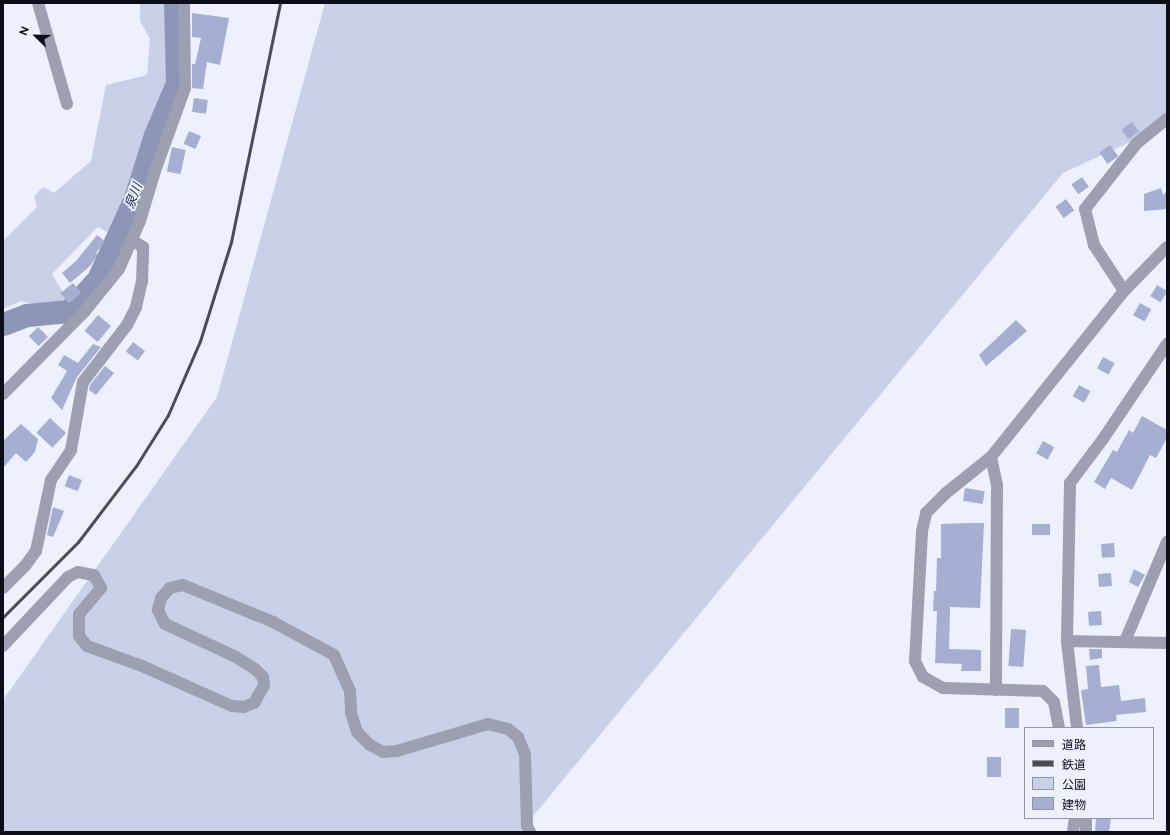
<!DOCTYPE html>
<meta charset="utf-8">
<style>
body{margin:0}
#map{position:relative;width:1170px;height:835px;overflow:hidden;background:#edf0fd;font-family:Raleway,"Noto Sans JP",sans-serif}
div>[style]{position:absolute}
.green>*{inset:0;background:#cad0e8}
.river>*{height:23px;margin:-11.5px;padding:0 11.5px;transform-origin:11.5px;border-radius:11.5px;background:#8e96b7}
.building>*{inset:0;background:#a6afd1;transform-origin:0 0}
.minor>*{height:12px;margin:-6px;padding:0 6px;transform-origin:6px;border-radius:6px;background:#9ca0b0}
.rail>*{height:3px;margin:-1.5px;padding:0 1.5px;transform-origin:1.5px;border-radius:1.5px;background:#4a4d58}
span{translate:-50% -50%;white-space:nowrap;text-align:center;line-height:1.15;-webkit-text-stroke:3.5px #edf0fd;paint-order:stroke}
.water-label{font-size:13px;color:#232a56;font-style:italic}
.frame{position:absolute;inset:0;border:4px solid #0b0e18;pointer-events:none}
.legend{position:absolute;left:1024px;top:727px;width:130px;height:92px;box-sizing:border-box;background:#edf0fd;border:1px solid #9396a1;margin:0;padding:5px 7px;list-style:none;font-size:12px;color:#0b0e18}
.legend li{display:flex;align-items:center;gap:8px;height:20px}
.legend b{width:20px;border:1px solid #9396a1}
.north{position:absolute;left:16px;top:16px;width:40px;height:40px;-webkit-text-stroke:3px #edf0fd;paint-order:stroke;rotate:293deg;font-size:11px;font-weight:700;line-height:16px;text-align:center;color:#0b0e18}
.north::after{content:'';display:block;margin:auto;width:14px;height:18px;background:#0b0e18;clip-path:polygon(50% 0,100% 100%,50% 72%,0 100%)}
</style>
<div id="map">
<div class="green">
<div style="clip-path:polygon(140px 3px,166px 3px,171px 35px,173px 82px,119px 222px,113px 235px,98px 227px,52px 274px,67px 299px,46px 307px,21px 301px,3px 309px,3px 241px,37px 207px,34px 196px,43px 187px,54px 193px,91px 161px,106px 85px,147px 75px,150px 39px,140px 21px)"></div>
<div style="clip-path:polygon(325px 3px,1167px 3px,1167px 125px,1063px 173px,520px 832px,3px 832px,3px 700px,217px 397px)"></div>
</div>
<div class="river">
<div style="left:3px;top:324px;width:26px;rotate:-21deg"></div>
<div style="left:27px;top:315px;width:42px;rotate:-5.4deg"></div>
<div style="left:69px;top:311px;width:43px;rotate:-47.8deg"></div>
<div style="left:98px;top:279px;width:89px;rotate:-65.4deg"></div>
<div style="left:135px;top:198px;width:66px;rotate:-72.4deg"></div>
<div style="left:155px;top:135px;width:56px;rotate:-67.1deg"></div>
<div style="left:177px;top:83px;width:80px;rotate:-91.4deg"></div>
</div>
<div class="building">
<div style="clip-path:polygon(192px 13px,229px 18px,220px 65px,207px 62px,203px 89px,192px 88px,192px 64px,195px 64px,201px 38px,192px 37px)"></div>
<div style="left:194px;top:98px;width:14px;height:14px;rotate:8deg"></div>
<div style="left:1132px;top:122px;width:12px;height:13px;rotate:55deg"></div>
<div style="left:189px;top:131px;width:13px;height:14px;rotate:23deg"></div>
<div style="left:1110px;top:145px;width:14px;height:13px;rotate:54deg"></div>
<div style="left:172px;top:147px;width:14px;height:25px;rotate:12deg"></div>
<div style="left:1082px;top:177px;width:12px;height:13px;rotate:55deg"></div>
<div style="clip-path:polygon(1161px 188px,1163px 195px,1167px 191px,1167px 209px,1144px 211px,1144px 194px)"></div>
<div style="left:1066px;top:199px;width:14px;height:13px;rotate:54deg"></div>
<div style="clip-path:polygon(97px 235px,105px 241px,96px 253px,98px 255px,89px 267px,70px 283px,62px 273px,76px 261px)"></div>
<div style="left:73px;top:283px;width:13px;height:16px;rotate:51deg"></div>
<div style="left:1157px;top:285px;width:12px;height:13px;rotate:31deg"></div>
<div style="left:1140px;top:303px;width:13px;height:14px;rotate:29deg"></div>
<div style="left:98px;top:315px;width:17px;height:21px;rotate:40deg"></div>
<div style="clip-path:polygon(1016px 320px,1027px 331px,986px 366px,979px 355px)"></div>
<div style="left:38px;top:327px;width:14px;height:13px;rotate:45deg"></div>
<div style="left:133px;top:342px;width:15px;height:12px;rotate:37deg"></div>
<div style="clip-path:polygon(93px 344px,101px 347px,77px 377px,62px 410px,51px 398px,67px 371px,58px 365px,64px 355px,78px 363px)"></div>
<div style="left:1103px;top:357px;width:13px;height:13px;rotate:27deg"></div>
<div style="clip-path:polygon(105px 366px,114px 373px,96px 395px,89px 390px,90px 385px)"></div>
<div style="left:1079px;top:385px;width:13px;height:13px;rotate:29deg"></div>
<div style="clip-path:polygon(1142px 416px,1167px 430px,1167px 438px,1156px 458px,1150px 455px,1132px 490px,1111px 478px,1105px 489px,1094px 482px,1113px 450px,1117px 452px,1129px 430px,1133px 433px)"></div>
<div style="left:50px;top:418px;width:22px;height:20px;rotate:43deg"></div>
<div style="clip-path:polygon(21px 424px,38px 439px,35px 452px,26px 462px,16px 453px,3px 468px,3px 441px)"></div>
<div style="left:1043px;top:441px;width:13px;height:14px;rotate:29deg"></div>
<div style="left:69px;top:475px;width:14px;height:12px;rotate:21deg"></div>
<div style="left:965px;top:488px;width:20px;height:13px;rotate:9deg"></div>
<div style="clip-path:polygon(53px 507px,64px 511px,53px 537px,47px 535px)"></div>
<div style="clip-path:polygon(971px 523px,984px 523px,980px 608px,950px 607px,949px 649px,981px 650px,981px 671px,961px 671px,962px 664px,935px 663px,937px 611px,933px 611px,934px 591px,936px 591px,937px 558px,941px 558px,941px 524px)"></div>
<div style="left:1032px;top:524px;width:18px;height:11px"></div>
<div style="left:1114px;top:543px;width:14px;height:13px;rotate:86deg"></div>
<div style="clip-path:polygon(1134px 569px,1145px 575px,1138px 587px,1129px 582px)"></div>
<div style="left:1111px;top:573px;width:13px;height:13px;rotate:86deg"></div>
<div style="left:1101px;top:611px;width:14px;height:13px;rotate:86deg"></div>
<div style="left:1011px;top:629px;width:15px;height:37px;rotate:4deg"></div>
<div style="clip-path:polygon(1089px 649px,1102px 649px,1102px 658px,1090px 660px)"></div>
<div style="clip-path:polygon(1099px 665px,1101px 687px,1119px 685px,1121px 701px,1145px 698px,1146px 712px,1116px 715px,1117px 721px,1086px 725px,1081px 690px,1088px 689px,1086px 666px)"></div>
<div style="left:1005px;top:708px;width:14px;height:20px"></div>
<div style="left:987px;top:757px;width:14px;height:20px"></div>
<div style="clip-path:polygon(1096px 818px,1111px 818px,1109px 832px,1095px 832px)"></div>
</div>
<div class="minor">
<div style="left:38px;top:3px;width:105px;rotate:74deg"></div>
<div style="left:1124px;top:291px;width:55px;rotate:-123.1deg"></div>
<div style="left:1094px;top:245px;width:37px;rotate:-104deg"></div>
<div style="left:1085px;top:209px;width:84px;rotate:-51.8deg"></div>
<div style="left:1137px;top:143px;width:38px;rotate:-39deg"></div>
<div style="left:3px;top:394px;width:117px;rotate:-45.3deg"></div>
<div style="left:85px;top:311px;width:54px;rotate:-51deg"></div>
<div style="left:119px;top:269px;width:52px;rotate:-66.4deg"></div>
<div style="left:140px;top:221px;width:52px;rotate:-73.3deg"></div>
<div style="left:155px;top:171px;width:88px;rotate:-70.1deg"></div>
<div style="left:185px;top:88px;width:85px;rotate:-90.7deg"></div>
<div style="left:991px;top:457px;width:29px;rotate:78deg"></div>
<div style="left:997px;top:485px;width:205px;rotate:90.3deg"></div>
<div style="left:3px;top:588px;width:31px;rotate:-45deg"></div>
<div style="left:25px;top:566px;width:19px;rotate:-54deg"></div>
<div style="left:36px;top:551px;width:73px;rotate:-78.1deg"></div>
<div style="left:51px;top:480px;width:36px;rotate:-56deg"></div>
<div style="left:71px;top:450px;width:69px;rotate:-80deg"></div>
<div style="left:83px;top:382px;width:72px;rotate:-52.3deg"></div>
<div style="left:127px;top:325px;width:20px;rotate:-63deg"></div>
<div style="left:136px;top:307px;width:26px;rotate:-77deg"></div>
<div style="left:142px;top:282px;width:35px;rotate:-88deg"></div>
<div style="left:143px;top:247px;width:13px;rotate:-148deg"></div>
<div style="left:1067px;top:641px;width:100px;rotate:1.1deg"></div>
<div style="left:1125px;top:641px;width:108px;rotate:-67deg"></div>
<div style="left:3px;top:646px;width:95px;rotate:-46.7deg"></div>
<div style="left:68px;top:577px;width:11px;rotate:-27deg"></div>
<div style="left:78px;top:572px;width:16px;rotate:11deg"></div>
<div style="left:94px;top:575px;width:15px;rotate:62deg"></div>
<div style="left:101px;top:588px;width:34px;rotate:130deg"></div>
<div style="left:79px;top:614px;width:22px;rotate:90deg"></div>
<div style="left:79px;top:636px;width:13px;rotate:51deg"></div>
<div style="left:87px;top:646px;width:59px;rotate:20deg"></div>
<div style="left:142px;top:666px;width:98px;rotate:24deg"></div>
<div style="left:232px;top:706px;width:12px;rotate:5deg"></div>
<div style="left:244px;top:707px;width:11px;rotate:-22deg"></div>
<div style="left:254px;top:703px;width:20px;rotate:-60deg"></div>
<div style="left:264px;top:686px;width:9px;rotate:-96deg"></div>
<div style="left:263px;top:677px;width:11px;rotate:-135deg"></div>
<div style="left:255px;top:669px;width:25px;rotate:-148deg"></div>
<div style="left:234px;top:656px;width:76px;rotate:-155.1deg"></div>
<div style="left:165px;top:624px;width:16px;rotate:-117deg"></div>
<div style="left:158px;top:610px;width:12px;rotate:-76deg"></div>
<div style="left:161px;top:598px;width:13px;rotate:-48deg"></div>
<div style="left:170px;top:588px;width:13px;rotate:-13deg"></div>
<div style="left:183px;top:585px;width:97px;rotate:22.3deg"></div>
<div style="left:273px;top:622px;width:69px;rotate:28.4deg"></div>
<div style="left:334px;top:655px;width:39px;rotate:66deg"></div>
<div style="left:350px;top:691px;width:22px;rotate:87deg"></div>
<div style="left:351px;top:713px;width:20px;rotate:72deg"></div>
<div style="left:357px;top:732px;width:18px;rotate:45deg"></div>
<div style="left:370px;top:745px;width:15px;rotate:28deg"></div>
<div style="left:383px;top:752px;width:14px;rotate:-4deg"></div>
<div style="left:397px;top:751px;width:95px;rotate:-16.5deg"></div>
<div style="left:488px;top:724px;width:21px;rotate:14deg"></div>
<div style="left:508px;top:729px;width:13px;rotate:39deg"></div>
<div style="left:518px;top:737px;width:18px;rotate:68deg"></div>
<div style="left:525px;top:754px;width:72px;rotate:88.4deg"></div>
<div style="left:527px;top:826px;width:7px;rotate:63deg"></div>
<div style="left:1059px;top:728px;width:26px;rotate:-101deg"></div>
<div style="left:1054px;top:702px;width:16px;rotate:-135deg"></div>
<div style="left:1043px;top:691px;width:100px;rotate:-178.3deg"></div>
<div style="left:943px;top:688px;width:23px;rotate:-151deg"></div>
<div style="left:923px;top:677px;width:18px;rotate:-117deg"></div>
<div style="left:915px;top:661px;width:130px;rotate:-86.9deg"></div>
<div style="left:922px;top:531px;width:18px;rotate:-77deg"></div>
<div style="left:926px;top:513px;width:28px;rotate:-45deg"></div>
<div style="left:946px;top:493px;width:58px;rotate:-38.7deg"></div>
<div style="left:991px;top:457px;width:213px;rotate:-51.3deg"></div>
<div style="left:1124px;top:291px;width:62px;rotate:-45.7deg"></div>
<div style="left:1077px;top:728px;width:88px;rotate:-96.6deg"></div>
<div style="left:1067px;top:641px;width:158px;rotate:-88.9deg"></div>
<div style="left:1070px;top:483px;width:55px;rotate:-53.1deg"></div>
<div style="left:1103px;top:439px;width:115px;rotate:-56deg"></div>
<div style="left:1086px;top:818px;width:14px;rotate:90deg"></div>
<div style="left:1073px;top:832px;width:14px;rotate:-82deg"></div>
</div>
<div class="rail">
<div style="left:3px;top:617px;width:106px;rotate:-45deg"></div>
<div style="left:78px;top:542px;width:96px;rotate:-52.7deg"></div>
<div style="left:136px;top:466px;width:60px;rotate:-57.9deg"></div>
<div style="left:168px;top:415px;width:81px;rotate:-66.6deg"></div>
<div style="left:200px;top:341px;width:104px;rotate:-72.6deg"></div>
<div style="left:231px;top:242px;width:244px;rotate:-78.4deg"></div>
</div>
<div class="water-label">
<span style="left:134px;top:196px;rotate:-69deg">泉川</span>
</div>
<div class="frame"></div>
<ul class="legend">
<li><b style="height:5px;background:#9ca0b0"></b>道路</li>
<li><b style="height:5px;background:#4a4d58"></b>鉄道</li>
<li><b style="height:11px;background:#cad0e8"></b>公園</li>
<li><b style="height:11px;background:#a6afd1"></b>建物</li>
</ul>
<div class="north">N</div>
</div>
